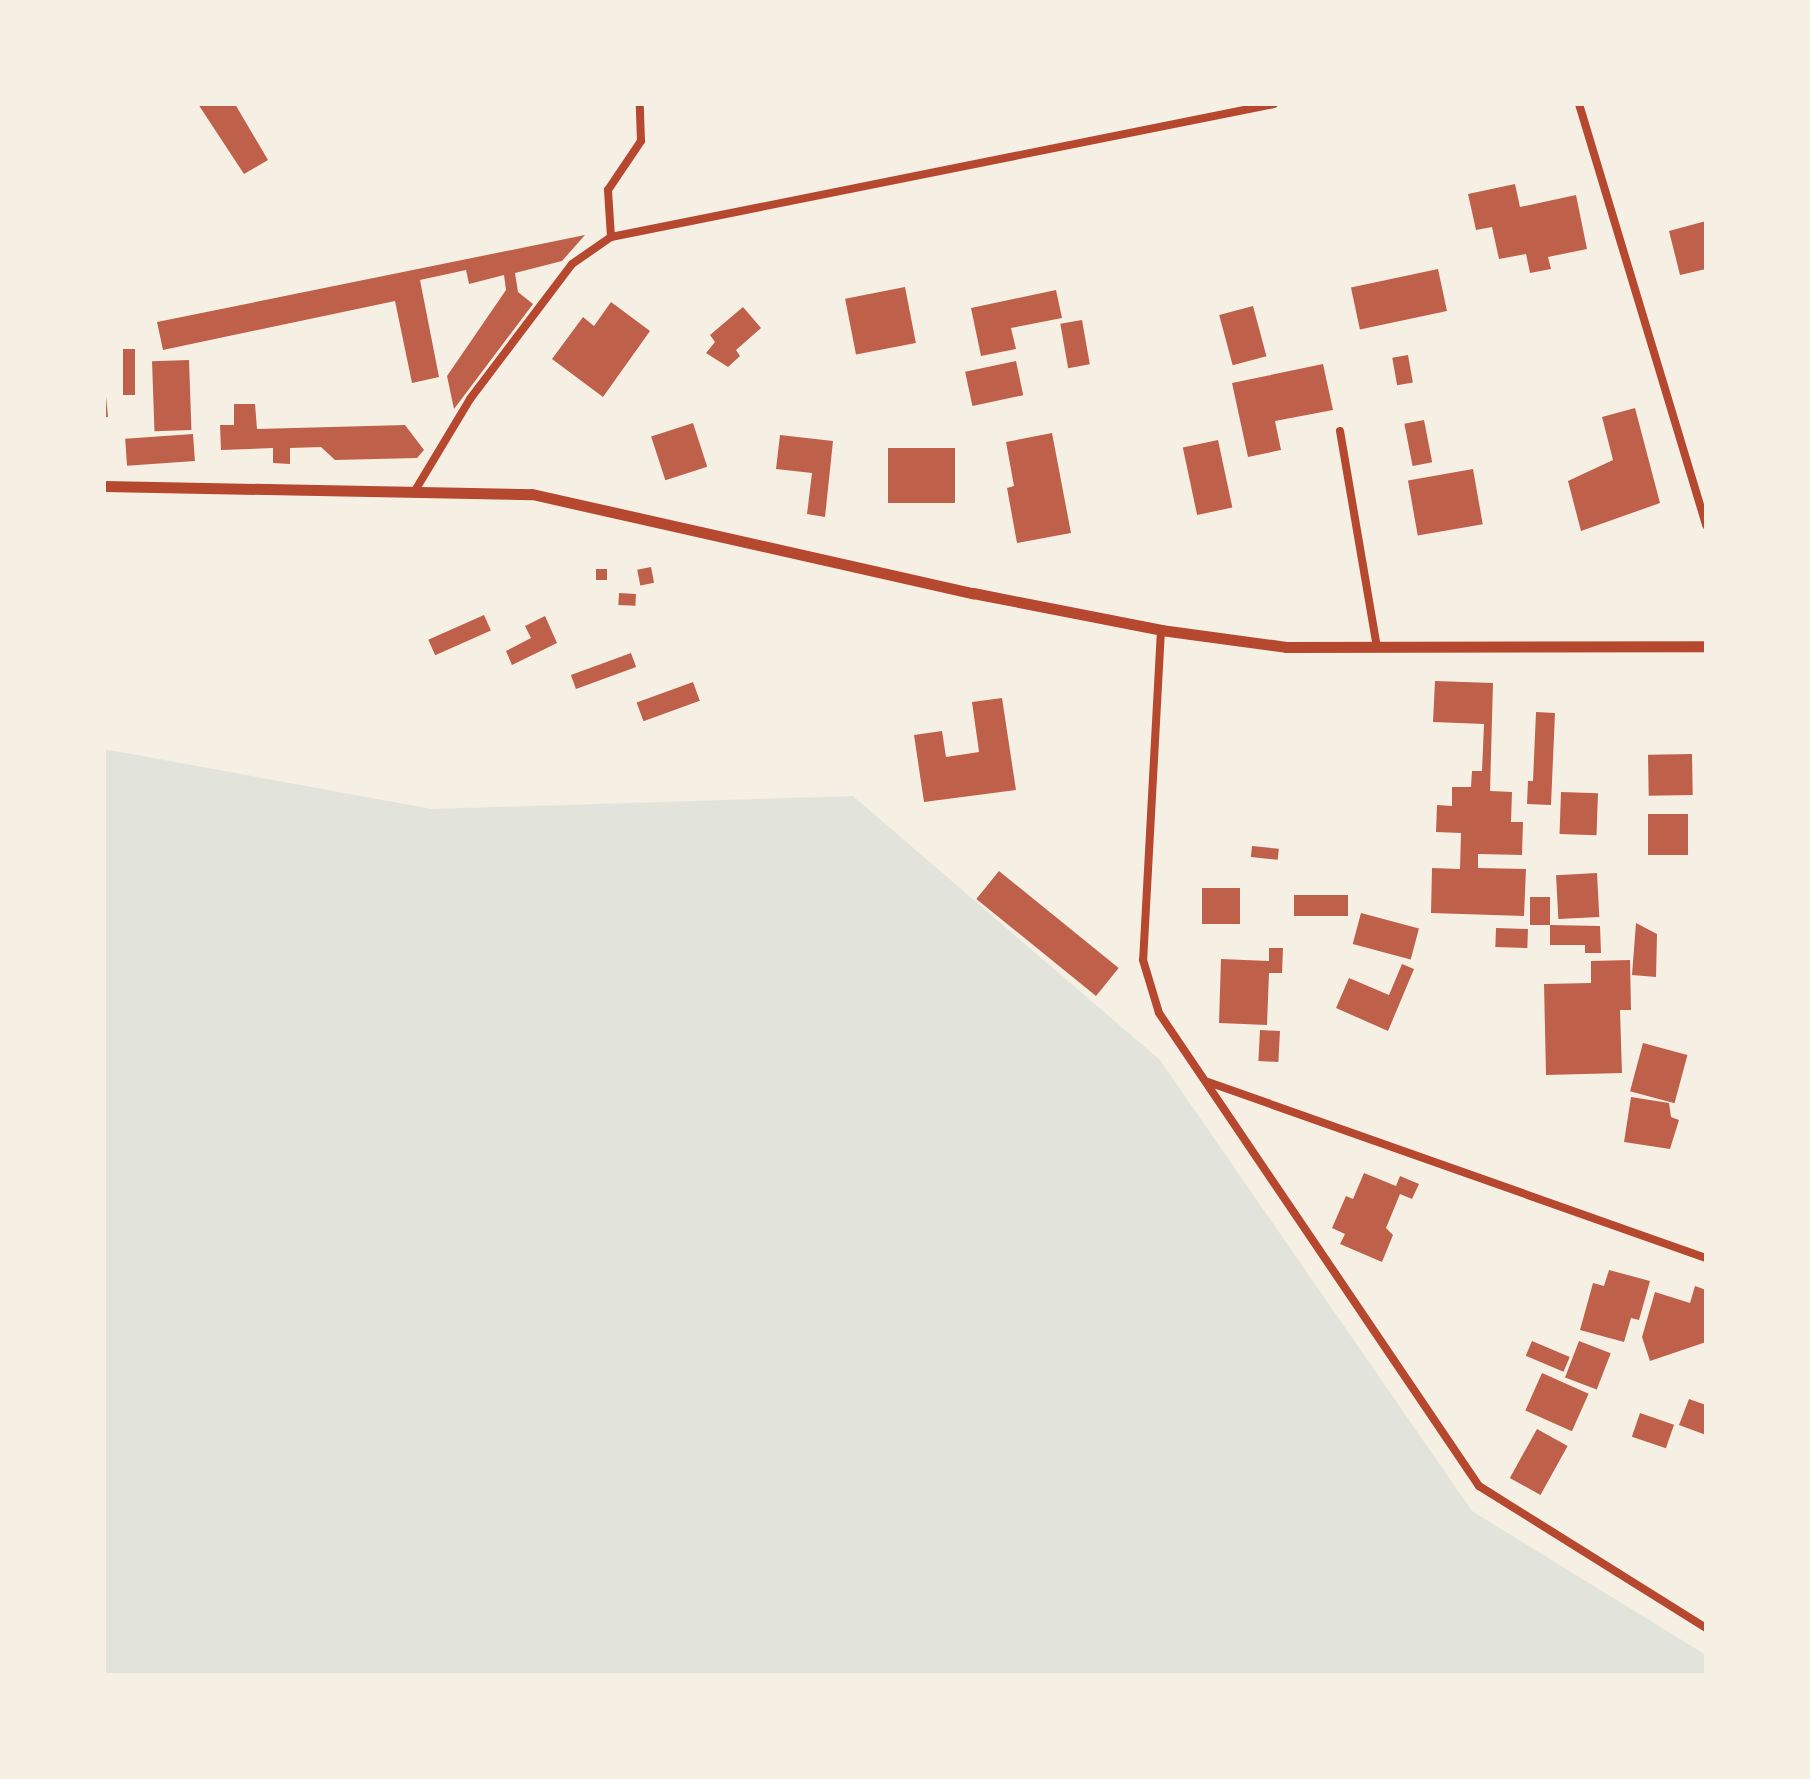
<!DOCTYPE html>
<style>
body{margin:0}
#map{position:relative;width:1810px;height:1779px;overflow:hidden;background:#f6efe4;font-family:"Crimson Pro",serif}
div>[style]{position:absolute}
.green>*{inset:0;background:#e2e4dc}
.building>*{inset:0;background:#bf614a;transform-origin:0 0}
.minor>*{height:8px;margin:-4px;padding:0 4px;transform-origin:4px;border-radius:4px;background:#b5482f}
.tertiary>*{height:11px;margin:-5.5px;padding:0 5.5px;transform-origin:5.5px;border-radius:5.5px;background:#b5482f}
span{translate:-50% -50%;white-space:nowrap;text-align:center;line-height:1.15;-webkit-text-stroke:6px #f6efe4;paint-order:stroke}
.frame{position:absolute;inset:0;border:106px solid #f6efe4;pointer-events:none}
</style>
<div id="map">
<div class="green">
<div style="clip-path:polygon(104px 749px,432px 809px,853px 796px,1160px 1060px,1472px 1511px,1706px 1655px,1706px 1675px,104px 1675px)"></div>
</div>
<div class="building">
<div style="clip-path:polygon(198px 104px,235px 104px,268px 160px,244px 174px)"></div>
<div style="clip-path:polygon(1515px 184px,1520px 207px,1576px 195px,1587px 249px,1548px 257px,1551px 269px,1530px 273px,1526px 254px,1499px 259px,1492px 227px,1476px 230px,1468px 194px)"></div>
<div style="clip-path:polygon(1706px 221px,1706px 269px,1680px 275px,1669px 231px)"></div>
<div style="clip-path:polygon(585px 235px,562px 261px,515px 273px,518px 292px,533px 304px,454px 409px,447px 376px,506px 290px,504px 275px,469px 284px,466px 270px,420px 280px,439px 377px,412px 383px,395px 301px,163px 350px,157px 322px)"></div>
<div style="left:1438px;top:269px;width:43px;height:89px;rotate:78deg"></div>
<div style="left:905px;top:287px;width:57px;height:61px;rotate:79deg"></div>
<div style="clip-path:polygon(1056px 290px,1062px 318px,1011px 328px,1016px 349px,981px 356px,971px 308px)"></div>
<div style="clip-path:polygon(611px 302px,650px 331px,603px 397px,552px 359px,583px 317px,594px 326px)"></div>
<div style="left:1253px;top:306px;width:52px;height:35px;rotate:75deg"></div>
<div style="clip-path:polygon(743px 307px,761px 328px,736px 350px,740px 356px,728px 367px,706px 353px,715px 342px,710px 335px)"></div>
<div style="left:1082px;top:320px;width:45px;height:22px;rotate:80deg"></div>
<div style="left:123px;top:349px;width:12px;height:46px"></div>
<div style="left:1408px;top:355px;width:28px;height:16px;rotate:80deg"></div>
<div style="left:189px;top:360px;width:70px;height:37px;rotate:88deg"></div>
<div style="left:1016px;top:361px;width:35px;height:52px;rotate:78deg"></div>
<div style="clip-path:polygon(1323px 364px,1333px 410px,1275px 421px,1281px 450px,1248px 457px,1232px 383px)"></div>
<div style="clip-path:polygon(104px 376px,108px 417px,104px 417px)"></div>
<div style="clip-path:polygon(234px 404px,255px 404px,257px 429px,405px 425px,424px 450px,417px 458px,335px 460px,321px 447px,290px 448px,290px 464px,273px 463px,273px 448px,221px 450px,220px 425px,234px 425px)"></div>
<div style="clip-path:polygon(1635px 408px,1660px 503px,1581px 531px,1568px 481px,1613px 460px,1602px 417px)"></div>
<div style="left:1424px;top:420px;width:43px;height:20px;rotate:79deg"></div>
<div style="left:693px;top:423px;width:46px;height:44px;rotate:72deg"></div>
<div style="clip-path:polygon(1052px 433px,1071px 533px,1017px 543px,1007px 488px,1014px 486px,1006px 442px)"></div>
<div style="left:193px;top:434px;width:27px;height:68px;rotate:86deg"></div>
<div style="clip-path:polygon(780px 435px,833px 441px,825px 517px,807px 514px,812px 473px,776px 469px)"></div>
<div style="left:1218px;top:440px;width:69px;height:36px;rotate:78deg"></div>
<div style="left:888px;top:448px;width:67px;height:55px"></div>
<div style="left:1473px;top:469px;width:56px;height:66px;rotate:80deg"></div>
<div style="left:651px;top:567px;width:16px;height:14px;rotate:79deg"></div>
<div style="left:596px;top:569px;width:11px;height:11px"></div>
<div style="left:619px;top:593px;width:17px;height:12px;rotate:3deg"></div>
<div style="left:484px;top:615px;width:17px;height:61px;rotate:66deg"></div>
<div style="clip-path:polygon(545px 616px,557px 643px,512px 665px,506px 651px,531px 638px,525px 626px)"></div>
<div style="left:631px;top:653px;width:15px;height:64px;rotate:70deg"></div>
<div style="clip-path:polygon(1435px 681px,1493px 683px,1490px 791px,1512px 792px,1511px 822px,1523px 822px,1522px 855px,1478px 854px,1478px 868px,1526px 869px,1524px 916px,1431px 913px,1432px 868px,1460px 869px,1461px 833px,1436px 832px,1437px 805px,1452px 806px,1452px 787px,1471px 787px,1472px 771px,1482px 771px,1484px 724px,1433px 722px)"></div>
<div style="left:693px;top:682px;width:20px;height:60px;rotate:70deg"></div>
<div style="clip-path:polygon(1002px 698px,1016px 790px,924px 802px,914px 735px,942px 731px,946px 757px,979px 752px,972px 702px)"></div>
<div style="clip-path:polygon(1536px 712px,1555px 713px,1551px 805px,1527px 804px,1528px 781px,1533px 781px)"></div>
<div style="left:1692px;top:754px;width:41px;height:44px;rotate:89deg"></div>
<div style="left:1561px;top:792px;width:37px;height:42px;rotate:2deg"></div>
<div style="left:1648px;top:814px;width:40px;height:41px"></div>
<div style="left:1252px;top:846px;width:27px;height:11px;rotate:6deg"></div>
<div style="left:999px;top:871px;width:154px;height:36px;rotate:39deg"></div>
<div style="left:1597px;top:873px;width:44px;height:41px;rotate:87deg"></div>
<div style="left:1202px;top:888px;width:38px;height:36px"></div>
<div style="left:1348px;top:895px;width:21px;height:54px;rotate:90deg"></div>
<div style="clip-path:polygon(1530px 897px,1550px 897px,1550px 925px,1600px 926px,1601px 953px,1585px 953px,1585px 945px,1550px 945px,1550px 925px,1530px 925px)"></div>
<div style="left:1361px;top:913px;width:60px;height:32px;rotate:15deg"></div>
<div style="clip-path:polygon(1636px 923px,1657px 934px,1656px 977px,1632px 975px)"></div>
<div style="left:1496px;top:928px;width:32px;height:19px;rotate:2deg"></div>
<div style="clip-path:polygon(1269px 948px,1283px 948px,1282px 973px,1269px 973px,1267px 1025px,1219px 1023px,1221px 959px,1269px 961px)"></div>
<div style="clip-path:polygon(1630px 960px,1631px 1010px,1620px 1010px,1622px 1073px,1546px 1075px,1544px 984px,1591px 983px,1591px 961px)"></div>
<div style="clip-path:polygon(1402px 964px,1414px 969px,1388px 1031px,1336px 1008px,1349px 978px,1389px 995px)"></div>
<div style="left:1260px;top:1030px;width:20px;height:31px;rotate:3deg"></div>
<div style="left:1643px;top:1043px;width:46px;height:50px;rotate:15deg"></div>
<div style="clip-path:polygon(1631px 1097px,1669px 1103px,1671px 1117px,1679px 1120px,1670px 1149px,1624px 1142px)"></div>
<div style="clip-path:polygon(1364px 1173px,1396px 1186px,1400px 1176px,1419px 1184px,1412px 1199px,1400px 1194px,1386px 1228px,1393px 1235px,1382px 1262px,1340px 1244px,1345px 1234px,1332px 1228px,1346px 1196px,1353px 1199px)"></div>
<div style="clip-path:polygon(1609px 1270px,1650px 1281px,1639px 1320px,1631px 1318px,1624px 1342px,1580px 1330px,1593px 1283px,1604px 1286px)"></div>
<div style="clip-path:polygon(1695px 1286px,1706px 1290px,1706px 1342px,1650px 1361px,1642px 1337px,1655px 1292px,1690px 1303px)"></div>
<div style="left:1532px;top:1341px;width:41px;height:16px;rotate:23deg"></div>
<div style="left:1579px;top:1341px;width:34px;height:39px;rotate:21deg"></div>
<div style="left:1542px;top:1373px;width:51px;height:41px;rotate:24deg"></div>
<div style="clip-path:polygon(1689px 1399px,1706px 1405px,1706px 1435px,1679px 1425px)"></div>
<div style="left:1640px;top:1413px;width:36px;height:25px;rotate:19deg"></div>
<div style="left:1537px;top:1429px;width:35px;height:56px;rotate:29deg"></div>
</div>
<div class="minor">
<div style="left:1579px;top:104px;width:440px;rotate:73.2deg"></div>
<div style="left:611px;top:237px;width:47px;rotate:-93.7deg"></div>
<div style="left:608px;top:190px;width:59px;rotate:-56deg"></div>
<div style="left:641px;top:141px;width:37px;rotate:-92deg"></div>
<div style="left:1340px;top:431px;width:219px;rotate:80.3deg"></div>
<div style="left:416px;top:489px;width:105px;rotate:-59deg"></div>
<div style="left:470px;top:399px;width:169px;rotate:-52.9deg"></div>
<div style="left:572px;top:264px;width:47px;rotate:-34.7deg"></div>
<div style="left:611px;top:237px;width:676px;rotate:-11.34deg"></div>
<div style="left:1161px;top:630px;width:330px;rotate:93.1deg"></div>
<div style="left:1143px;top:960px;width:55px;rotate:73.2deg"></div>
<div style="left:1159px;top:1013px;width:571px;rotate:55.92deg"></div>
<div style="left:1479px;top:1486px;width:268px;rotate:32deg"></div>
<div style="left:1208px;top:1082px;width:528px;rotate:19.46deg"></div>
</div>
<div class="tertiary">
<div style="left:104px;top:486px;width:428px;rotate:1.1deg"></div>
<div style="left:532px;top:494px;width:452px;rotate:12.7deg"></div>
<div style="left:973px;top:593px;width:192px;rotate:11.1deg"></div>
<div style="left:1161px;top:630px;width:126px;rotate:7.7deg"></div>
<div style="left:1286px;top:647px;width:420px;rotate:-0.1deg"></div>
</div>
<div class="frame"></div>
</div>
